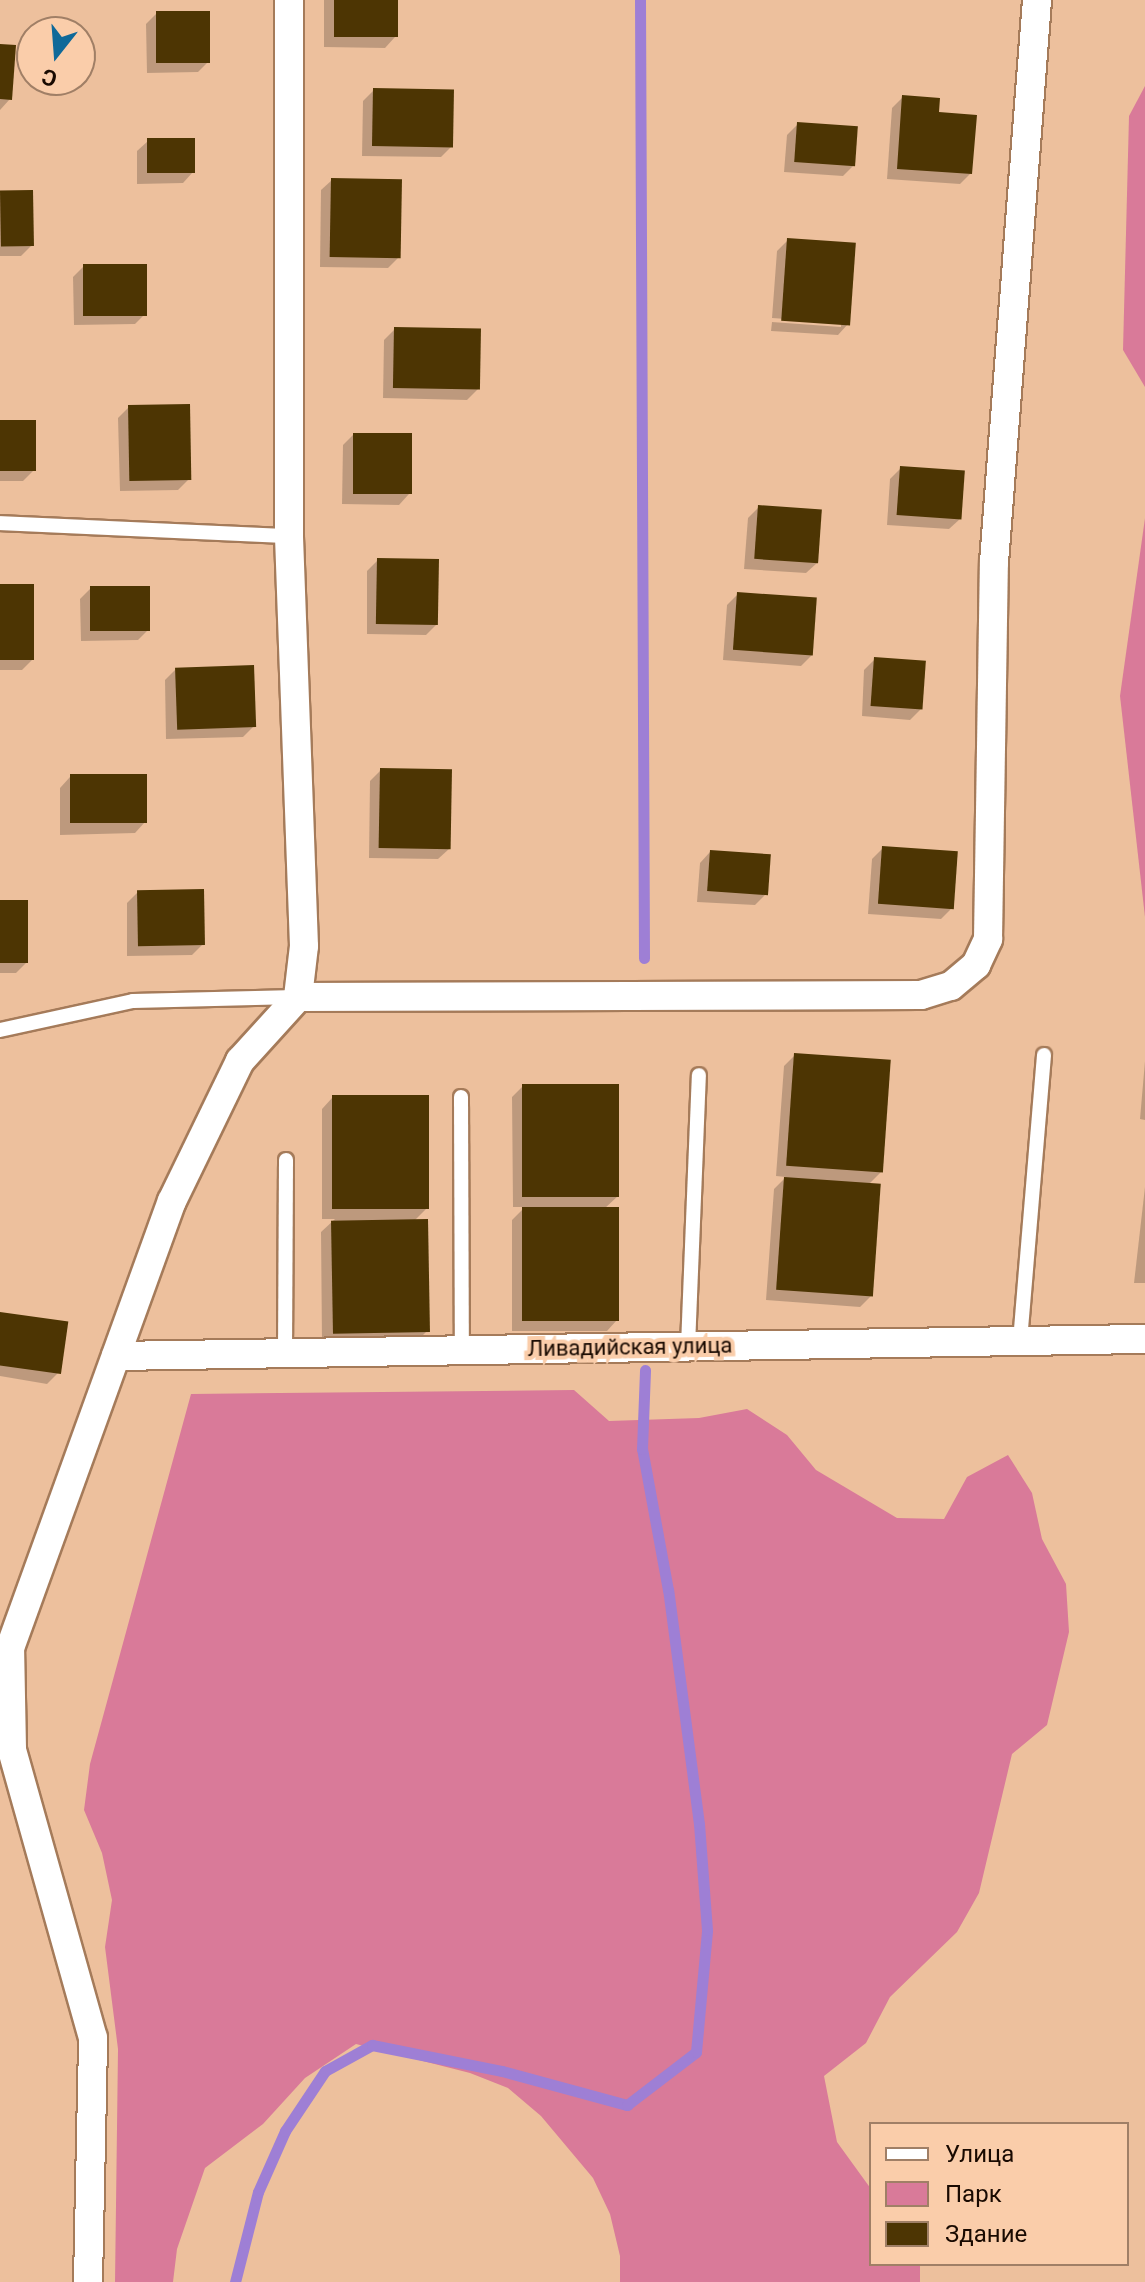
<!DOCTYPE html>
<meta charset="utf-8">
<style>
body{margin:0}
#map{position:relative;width:1145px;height:2282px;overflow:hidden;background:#edc09d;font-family:Roboto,sans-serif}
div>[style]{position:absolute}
.green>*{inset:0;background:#d97a99}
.shadow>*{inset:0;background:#0003}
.stream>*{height:11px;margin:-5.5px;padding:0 5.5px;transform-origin:5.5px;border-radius:5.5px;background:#9e7fd5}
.building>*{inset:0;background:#4d3503;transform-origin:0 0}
.roads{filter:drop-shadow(2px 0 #a57b5a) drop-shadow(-2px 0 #a57b5a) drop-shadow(0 2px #a57b5a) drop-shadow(0 -2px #a57b5a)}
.service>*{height:14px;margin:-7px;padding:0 7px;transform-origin:7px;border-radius:7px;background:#fff}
.minor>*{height:28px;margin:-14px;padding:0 14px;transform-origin:14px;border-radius:14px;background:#fff}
span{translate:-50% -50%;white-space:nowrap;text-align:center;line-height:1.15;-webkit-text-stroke:8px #facdaa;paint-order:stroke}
.street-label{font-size:22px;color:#190a01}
.legend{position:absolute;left:869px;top:2122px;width:260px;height:144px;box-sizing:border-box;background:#facdaa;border:2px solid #a07f66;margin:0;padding:10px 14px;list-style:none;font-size:24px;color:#190a01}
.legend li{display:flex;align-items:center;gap:16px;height:40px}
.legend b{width:40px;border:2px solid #a07f66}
.north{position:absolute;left:16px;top:16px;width:80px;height:80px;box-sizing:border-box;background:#facdaa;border:2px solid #a07f66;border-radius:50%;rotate:197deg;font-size:22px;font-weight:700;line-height:32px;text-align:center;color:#190a01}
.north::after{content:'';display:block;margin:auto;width:28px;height:36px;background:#0f6999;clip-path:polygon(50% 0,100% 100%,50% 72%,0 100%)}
</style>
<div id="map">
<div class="green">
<div style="clip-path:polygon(1145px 86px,1145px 387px,1123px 350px,1129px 116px)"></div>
<div style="clip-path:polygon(1145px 518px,1145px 917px,1120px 696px)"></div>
<div style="clip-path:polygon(574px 1390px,609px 1421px,699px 1418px,747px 1409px,787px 1435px,816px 1470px,897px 1518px,944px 1519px,967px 1477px,1008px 1455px,1032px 1493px,1042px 1539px,1066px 1584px,1069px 1632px,1047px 1725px,1012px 1754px,979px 1893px,957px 1932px,890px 1997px,866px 2043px,824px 2076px,837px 2142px,871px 2189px,871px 2264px,920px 2264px,920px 2282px,620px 2282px,620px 2256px,610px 2214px,593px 2178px,541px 2116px,508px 2088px,470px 2073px,356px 2044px,305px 2078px,263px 2124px,205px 2168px,177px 2249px,173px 2282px,115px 2282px,118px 2049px,105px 1947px,112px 1900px,102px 1853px,84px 1810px,90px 1764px,191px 1394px)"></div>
</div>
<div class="shadow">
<div style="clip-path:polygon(324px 0,396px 0,395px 37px,385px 48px,324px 47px)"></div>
<div style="clip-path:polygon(157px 13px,209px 61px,198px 72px,147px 73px,146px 24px)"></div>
<div style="clip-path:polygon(0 46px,10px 99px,0 110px)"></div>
<div style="clip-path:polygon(374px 90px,452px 146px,441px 157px,362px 156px,363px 101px)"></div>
<div style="clip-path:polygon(903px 97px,937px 114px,971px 173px,960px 184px,887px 179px,892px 108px)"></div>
<div style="clip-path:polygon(798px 124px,854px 165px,843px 176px,784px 172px,787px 135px)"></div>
<div style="clip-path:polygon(148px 141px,193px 172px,183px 183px,137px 184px,137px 151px)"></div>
<div style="clip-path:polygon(332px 180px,399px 257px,388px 268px,320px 267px,321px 190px)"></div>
<div style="clip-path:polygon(0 193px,32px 245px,21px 256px,0 256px)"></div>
<div style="clip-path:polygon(788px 240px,848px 324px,838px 335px,771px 331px,772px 322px,841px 327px,841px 323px,772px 318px,777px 251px)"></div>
<div style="clip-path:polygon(84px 266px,145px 314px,135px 324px,74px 325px,73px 277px)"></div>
<div style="clip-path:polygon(395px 329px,478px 389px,467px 400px,383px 398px,384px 340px)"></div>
<div style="clip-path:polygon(129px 407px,189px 479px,178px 490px,120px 491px,118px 418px)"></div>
<div style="clip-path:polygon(0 423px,34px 470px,23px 481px,0 481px)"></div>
<div style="clip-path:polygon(353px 435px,409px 494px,399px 505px,342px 504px,343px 445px)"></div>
<div style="clip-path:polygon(901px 468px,960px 519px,949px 529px,887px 525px,890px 479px)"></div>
<div style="clip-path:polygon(759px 507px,817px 563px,806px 573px,744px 569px,748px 518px)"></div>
<div style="clip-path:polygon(378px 560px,437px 624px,426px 635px,367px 634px,367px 571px)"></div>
<div style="clip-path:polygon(0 586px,33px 659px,22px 670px,0 670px)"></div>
<div style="clip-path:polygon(91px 588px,149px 629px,138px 640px,81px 641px,80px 599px)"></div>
<div style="clip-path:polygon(738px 594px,812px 655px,801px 666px,723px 660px,727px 605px)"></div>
<div style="clip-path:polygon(875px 659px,921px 709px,910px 720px,862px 716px,864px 670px)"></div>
<div style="clip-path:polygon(176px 669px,254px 726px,243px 737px,166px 739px,165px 680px)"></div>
<div style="clip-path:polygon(381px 770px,449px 849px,438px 859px,369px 858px,370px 781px)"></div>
<div style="clip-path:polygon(70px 777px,145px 822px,135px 833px,60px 835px,60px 788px)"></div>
<div style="clip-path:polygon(883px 848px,952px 908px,941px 919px,868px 914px,872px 859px)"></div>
<div style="clip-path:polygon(710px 852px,766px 894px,755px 905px,697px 902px,700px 863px)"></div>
<div style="clip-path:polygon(138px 892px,203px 944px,192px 955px,127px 956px,127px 903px)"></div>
<div style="clip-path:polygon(0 902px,27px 962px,16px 973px,0 973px)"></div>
<div style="clip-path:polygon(795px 1055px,881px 1172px,868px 1185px,871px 1296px,860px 1307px,766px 1300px,774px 1189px,786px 1177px,776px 1176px,784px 1066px)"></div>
<div style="clip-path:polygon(1145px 1061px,1145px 1120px,1140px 1119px)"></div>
<div style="clip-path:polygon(523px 1086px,618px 1196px,604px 1209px,617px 1320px,607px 1331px,512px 1331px,512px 1220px,525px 1207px,513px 1207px,512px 1097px)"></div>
<div style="clip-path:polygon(332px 1098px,427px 1208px,414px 1221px,427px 1331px,416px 1342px,322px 1343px,321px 1232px,335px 1219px,322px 1219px,322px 1109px)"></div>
<div style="clip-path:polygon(1145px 1187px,1145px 1283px,1134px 1283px)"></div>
<div style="clip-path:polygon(0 1314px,58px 1373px,47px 1384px,0 1376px)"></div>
</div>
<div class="stream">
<div style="left:640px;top:0;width:958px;rotate:89.76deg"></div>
<div style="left:235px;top:2282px;width:93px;rotate:-75.7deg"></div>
<div style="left:258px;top:2192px;width:67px;rotate:-66.1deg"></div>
<div style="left:285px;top:2131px;width:72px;rotate:-56.3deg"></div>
<div style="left:325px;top:2071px;width:54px;rotate:-29deg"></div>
<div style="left:372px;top:2045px;width:133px;rotate:11.3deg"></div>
<div style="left:502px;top:2071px;width:130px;rotate:15.2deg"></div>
<div style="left:627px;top:2105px;width:87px;rotate:-37.5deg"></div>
<div style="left:696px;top:2052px;width:122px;rotate:-84.8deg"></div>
<div style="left:707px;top:1930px;width:106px;rotate:-94.3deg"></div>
<div style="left:699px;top:1824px;width:236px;rotate:-97.5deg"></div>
<div style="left:668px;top:1590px;width:143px;rotate:-100.4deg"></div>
<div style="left:642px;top:1449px;width:79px;rotate:-87.8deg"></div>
</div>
<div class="building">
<div style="left:334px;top:0;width:64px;height:37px"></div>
<div style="left:156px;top:11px;width:54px;height:52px"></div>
<div style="clip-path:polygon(0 44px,16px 45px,12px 100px,0 99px)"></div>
<div style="left:373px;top:88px;width:81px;height:58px;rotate:1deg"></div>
<div style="clip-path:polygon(902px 95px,940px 98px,939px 112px,977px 115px,972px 174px,897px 169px)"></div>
<div style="left:797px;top:122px;width:61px;height:40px;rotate:4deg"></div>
<div style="left:195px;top:138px;width:35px;height:48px;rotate:90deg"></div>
<div style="left:331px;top:178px;width:71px;height:79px;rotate:1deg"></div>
<div style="left:33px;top:190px;width:56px;height:33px;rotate:89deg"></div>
<div style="left:787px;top:238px;width:69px;height:83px;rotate:4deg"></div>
<div style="left:83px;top:264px;width:64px;height:52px"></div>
<div style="left:394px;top:327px;width:87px;height:61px;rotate:1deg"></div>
<div style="left:190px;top:404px;width:76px;height:62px;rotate:89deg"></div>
<div style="left:36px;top:420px;width:51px;height:36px;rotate:90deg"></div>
<div style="left:353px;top:433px;width:59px;height:61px"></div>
<div style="left:900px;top:466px;width:65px;height:49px;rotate:4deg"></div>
<div style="left:758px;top:505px;width:64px;height:54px;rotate:4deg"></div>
<div style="left:377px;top:558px;width:62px;height:66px;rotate:1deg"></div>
<div style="left:0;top:584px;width:34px;height:76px"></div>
<div style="left:90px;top:586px;width:60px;height:45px"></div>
<div style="left:737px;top:592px;width:80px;height:58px;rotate:4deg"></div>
<div style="left:874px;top:657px;width:52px;height:49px;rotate:4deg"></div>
<div style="left:254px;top:665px;width:62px;height:79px;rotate:88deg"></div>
<div style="left:380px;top:768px;width:72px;height:80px;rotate:1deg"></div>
<div style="left:147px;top:774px;width:49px;height:77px;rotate:90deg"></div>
<div style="left:882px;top:846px;width:76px;height:58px;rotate:4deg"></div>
<div style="left:710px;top:850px;width:61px;height:41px;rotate:4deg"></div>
<div style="left:204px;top:889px;width:56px;height:67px;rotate:89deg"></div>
<div style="left:0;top:900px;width:28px;height:63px"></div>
<div style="left:794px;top:1053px;width:97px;height:113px;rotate:4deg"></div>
<div style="left:522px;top:1084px;width:97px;height:113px"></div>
<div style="left:429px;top:1095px;width:114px;height:97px;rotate:90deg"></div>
<div style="left:784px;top:1177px;width:97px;height:113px;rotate:4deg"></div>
<div style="left:522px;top:1207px;width:97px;height:114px"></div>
<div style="left:428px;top:1219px;width:113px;height:97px;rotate:89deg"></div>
<div style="left:0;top:1312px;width:69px;height:53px;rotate:8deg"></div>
</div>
<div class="roads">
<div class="service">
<div style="left:0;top:523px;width:289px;rotate:2.6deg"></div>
<div style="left:0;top:1030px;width:136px;rotate:-12.3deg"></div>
<div style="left:133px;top:1001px;width:163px;rotate:-1.4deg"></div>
<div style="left:461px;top:1097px;width:252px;rotate:89.8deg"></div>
<div style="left:1020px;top:1341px;width:287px;rotate:-85.2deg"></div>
<div style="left:688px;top:1346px;width:271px;rotate:-87.7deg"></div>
<div style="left:285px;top:1352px;width:192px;rotate:-89.7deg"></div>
</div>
<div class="minor">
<div style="left:298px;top:997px;width:623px;rotate:-0.18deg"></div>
<div style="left:921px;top:995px;width:31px;rotate:-17deg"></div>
<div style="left:951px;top:986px;width:33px;rotate:-40deg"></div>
<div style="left:976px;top:965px;width:29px;rotate:-65deg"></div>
<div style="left:988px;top:939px;width:377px;rotate:-89.1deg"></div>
<div style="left:994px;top:562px;width:564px;rotate:-85.62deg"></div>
<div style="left:116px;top:1356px;width:1029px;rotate:-0.95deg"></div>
<div style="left:88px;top:2282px;width:244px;rotate:-88.8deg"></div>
<div style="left:93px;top:2038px;width:300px;rotate:-105.7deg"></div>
<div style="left:12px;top:1749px;width:101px;rotate:-91.1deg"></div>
<div style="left:10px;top:1648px;width:475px;rotate:-70.1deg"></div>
<div style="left:172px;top:1201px;width:156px;rotate:-64.1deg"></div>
<div style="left:240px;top:1061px;width:86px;rotate:-47.8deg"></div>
<div style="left:298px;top:997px;width:51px;rotate:-83.3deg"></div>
<div style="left:304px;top:946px;width:410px;rotate:-92.1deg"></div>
<div style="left:289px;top:536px;width:536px;rotate:-90deg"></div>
</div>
</div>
<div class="street-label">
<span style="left:630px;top:1347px;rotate:-1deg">Ливадийская улица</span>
</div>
<ul class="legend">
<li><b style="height:10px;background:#fff"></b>Улица</li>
<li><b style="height:22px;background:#d97a99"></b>Парк</li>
<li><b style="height:22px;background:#4d3503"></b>Здание</li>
</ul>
<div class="north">С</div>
</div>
